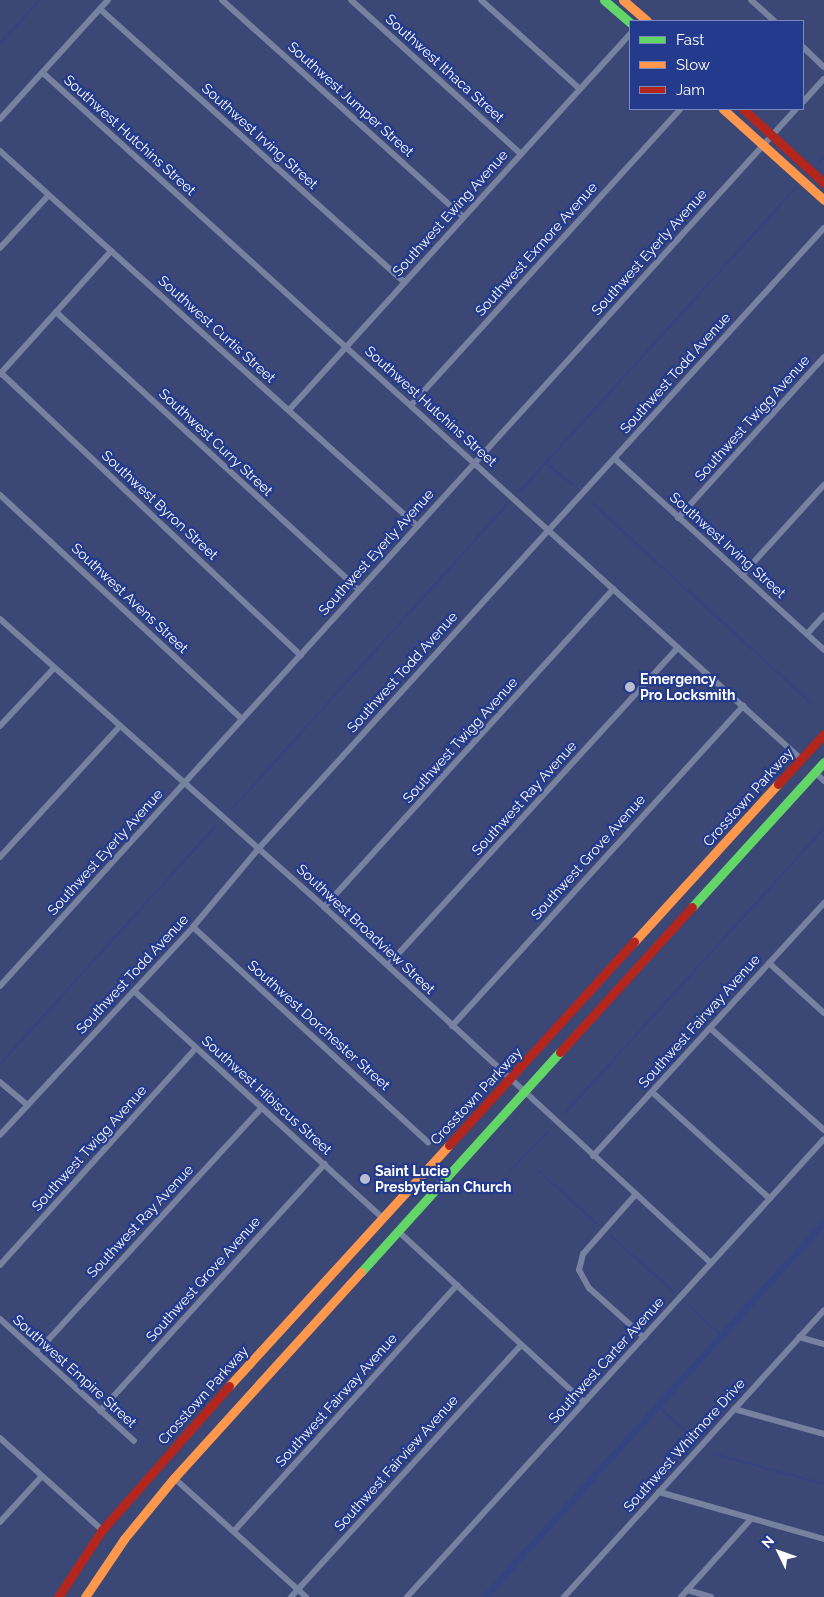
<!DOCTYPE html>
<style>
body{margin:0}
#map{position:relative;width:824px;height:1597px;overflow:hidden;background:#3b4775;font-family:Raleway,sans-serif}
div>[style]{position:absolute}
.stream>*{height:2px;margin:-1px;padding:0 1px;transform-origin:1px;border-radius:1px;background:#344480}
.canal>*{height:6px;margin:-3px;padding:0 3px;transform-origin:3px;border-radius:3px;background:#344480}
.street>*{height:6px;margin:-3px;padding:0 3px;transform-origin:3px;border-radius:3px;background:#7781a0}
.fast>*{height:9px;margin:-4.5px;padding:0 4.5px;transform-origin:4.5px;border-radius:4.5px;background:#63d668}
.slow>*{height:9px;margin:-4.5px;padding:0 4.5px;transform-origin:4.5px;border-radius:4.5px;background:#ff974d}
.jam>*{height:9px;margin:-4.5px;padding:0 4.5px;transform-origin:4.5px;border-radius:4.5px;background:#b3261e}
.dots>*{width:14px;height:14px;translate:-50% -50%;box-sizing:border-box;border:2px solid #233a8d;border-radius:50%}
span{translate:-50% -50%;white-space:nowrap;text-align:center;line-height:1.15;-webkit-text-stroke:4.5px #233a8d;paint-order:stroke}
.street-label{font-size:14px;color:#fff}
.poi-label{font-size:14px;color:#fff;font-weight:700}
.left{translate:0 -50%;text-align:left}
.legend{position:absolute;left:629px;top:20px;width:175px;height:90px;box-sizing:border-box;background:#233a8d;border:1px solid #7b89bb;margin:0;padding:6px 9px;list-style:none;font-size:15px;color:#fff}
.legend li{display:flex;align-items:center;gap:10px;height:25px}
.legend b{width:25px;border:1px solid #7b89bb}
.north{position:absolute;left:754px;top:1527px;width:50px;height:50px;-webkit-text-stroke:4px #233a8d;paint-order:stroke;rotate:312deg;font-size:14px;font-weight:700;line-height:20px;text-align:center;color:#fff}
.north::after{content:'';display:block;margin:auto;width:18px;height:22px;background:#fff;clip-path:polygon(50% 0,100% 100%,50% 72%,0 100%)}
</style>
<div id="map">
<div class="stream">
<div style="left:0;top:43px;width:59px;rotate:-47.1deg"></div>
<div style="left:817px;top:165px;width:11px;rotate:-49deg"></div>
<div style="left:545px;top:462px;width:35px;rotate:40deg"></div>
<div style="left:519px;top:492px;width:413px;rotate:-47.7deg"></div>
<div style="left:592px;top:503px;width:299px;rotate:42.4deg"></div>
<div style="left:232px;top:809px;width:409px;rotate:-47.9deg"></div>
<div style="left:0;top:1064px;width:321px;rotate:-47.8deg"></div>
<div style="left:565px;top:1113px;width:385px;rotate:-47.7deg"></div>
<div style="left:511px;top:1170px;width:54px;rotate:-45.7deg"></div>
<div style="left:538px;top:1170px;width:79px;rotate:42.4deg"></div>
<div style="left:611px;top:1236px;width:84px;rotate:41.6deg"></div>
<div style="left:688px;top:1305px;width:46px;rotate:42.4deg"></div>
<div style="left:658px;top:1406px;width:49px;rotate:42.5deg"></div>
<div style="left:711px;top:1453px;width:117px;rotate:15.3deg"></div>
</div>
<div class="canal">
<div style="left:485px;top:1597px;width:505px;rotate:-47.81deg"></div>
</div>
<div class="street">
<div style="left:222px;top:0;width:324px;rotate:42deg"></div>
<div style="left:351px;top:0;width:229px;rotate:42.2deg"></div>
<div style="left:481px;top:0;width:133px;rotate:42deg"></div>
<div style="left:751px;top:0;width:31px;rotate:42deg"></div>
<div style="left:100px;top:9px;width:409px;rotate:41.9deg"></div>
<div style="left:803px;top:47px;width:29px;rotate:44deg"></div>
<div style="left:43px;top:73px;width:1022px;rotate:42.15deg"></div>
<div style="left:803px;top:102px;width:31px;rotate:-48deg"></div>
<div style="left:0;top:119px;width:161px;rotate:-47.8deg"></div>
<div style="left:0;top:151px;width:561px;rotate:41.96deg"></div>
<div style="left:0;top:248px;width:71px;rotate:-47.3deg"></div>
<div style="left:56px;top:312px;width:411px;rotate:42.5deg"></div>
<div style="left:1px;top:373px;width:412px;rotate:43.3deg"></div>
<div style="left:0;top:374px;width:166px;rotate:-47.9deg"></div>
<div style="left:411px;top:405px;width:400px;rotate:-47.7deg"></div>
<div style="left:289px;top:410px;width:508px;rotate:-47.79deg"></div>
<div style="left:615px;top:459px;width:283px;rotate:42.4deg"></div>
<div style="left:0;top:495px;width:330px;rotate:42.8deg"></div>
<div style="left:678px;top:518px;width:217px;rotate:-47.8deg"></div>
<div style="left:742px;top:575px;width:122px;rotate:-47.7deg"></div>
<div style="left:0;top:619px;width:433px;rotate:41.6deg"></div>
<div style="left:324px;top:907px;width:526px;rotate:42.61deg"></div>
<div style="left:807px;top:634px;width:25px;rotate:-48deg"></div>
<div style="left:0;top:726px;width:79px;rotate:-47deg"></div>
<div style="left:815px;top:772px;width:13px;rotate:45deg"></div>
<div style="left:0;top:857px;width:178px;rotate:-47.5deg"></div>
<div style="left:324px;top:907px;width:430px;rotate:-47.7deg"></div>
<div style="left:193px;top:927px;width:319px;rotate:42.5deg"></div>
<div style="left:769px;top:963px;width:74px;rotate:42.3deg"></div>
<div style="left:388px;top:965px;width:430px;rotate:-47.6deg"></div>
<div style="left:0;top:986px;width:1184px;rotate:-47.77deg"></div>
<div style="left:134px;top:991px;width:337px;rotate:42.4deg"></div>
<div style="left:452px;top:1026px;width:433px;rotate:-47.7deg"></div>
<div style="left:710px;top:1028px;width:153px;rotate:41.8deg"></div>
<div style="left:0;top:1082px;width:35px;rotate:40deg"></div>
<div style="left:652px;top:1092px;width:159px;rotate:42.2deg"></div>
<div style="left:0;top:1135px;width:284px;rotate:-47.1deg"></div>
<div style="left:193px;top:927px;width:103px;rotate:-50.1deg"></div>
<div style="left:259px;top:848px;width:839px;rotate:-47.66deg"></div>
<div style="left:593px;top:1156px;width:343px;rotate:-47.6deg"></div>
<div style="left:636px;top:1194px;width:80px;rotate:131.5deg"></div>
<div style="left:583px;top:1254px;width:16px;rotate:104deg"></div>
<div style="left:579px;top:1270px;width:21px;rotate:61deg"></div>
<div style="left:589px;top:1288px;width:74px;rotate:41.7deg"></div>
<div style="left:399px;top:1232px;width:251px;rotate:42.6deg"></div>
<div style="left:0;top:1265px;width:292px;rotate:-47.9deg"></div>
<div style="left:0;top:1319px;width:181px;rotate:42.3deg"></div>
<div style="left:799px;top:1337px;width:26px;rotate:16deg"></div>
<div style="left:37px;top:1352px;width:331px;rotate:-47.4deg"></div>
<div style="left:734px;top:1409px;width:93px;rotate:15.5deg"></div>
<div style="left:100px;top:1411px;width:334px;rotate:-47.7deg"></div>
<div style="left:0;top:1438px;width:137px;rotate:42deg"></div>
<div style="left:174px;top:1478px;width:178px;rotate:42deg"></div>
<div style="left:659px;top:1492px;width:172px;rotate:15.9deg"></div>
<div style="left:0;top:1522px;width:62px;rotate:-47.6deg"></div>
<div style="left:234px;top:1531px;width:332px;rotate:-47.8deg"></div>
<div style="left:687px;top:1590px;width:25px;rotate:16deg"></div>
<div style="left:291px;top:1597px;width:341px;rotate:-47.6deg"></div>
<div style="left:407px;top:1597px;width:619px;rotate:-47.68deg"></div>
<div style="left:564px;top:1597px;width:387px;rotate:-47.8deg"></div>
<div style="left:681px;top:1597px;width:105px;rotate:-48.1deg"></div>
</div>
<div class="fast">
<div style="left:604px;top:0;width:35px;rotate:41deg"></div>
<div style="left:692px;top:907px;width:196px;rotate:-47.7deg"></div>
<div style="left:361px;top:1272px;width:297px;rotate:-47.9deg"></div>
</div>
<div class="slow">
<div style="left:623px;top:0;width:32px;rotate:41deg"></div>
<div style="left:723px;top:109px;width:136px;rotate:42deg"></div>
<div style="left:634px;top:942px;width:214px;rotate:-47.7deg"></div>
<div style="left:229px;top:1386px;width:326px;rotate:-47.6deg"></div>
<div style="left:85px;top:1597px;width:70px;rotate:-56.1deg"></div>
<div style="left:124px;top:1539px;width:79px;rotate:-50.7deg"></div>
<div style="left:174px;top:1478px;width:278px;rotate:-47.8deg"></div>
</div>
<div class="jam">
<div style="left:743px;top:109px;width:110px;rotate:42.4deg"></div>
<div style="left:778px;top:784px;width:68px;rotate:-47.4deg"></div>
<div style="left:560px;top:1052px;width:196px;rotate:-47.7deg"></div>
<div style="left:449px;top:1145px;width:275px;rotate:-47.7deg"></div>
<div style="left:58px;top:1597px;width:80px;rotate:-56.7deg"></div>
<div style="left:102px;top:1530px;width:192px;rotate:-48.6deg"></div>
</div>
<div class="dots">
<div style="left:630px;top:687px;background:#babfcf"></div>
<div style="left:365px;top:1179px;background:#babfcf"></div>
</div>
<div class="street-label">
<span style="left:445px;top:68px;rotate:42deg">Southwest Ithaca Street</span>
<span style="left:351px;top:99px;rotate:42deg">Southwest Jumper Street</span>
<span style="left:130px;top:135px;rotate:42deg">Southwest Hutchins Street</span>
<span style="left:260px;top:136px;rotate:42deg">Southwest Irving Street</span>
<span style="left:450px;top:213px;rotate:-48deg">Southwest Ewing Avenue</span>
<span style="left:536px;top:249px;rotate:-48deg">Southwest Exmore Avenue</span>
<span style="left:649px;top:252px;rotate:-48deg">Southwest Eyerly Avenue</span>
<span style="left:217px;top:329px;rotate:42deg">Southwest Curtis Street</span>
<span style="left:675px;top:373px;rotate:-48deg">Southwest Todd Avenue</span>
<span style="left:431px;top:406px;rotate:42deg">Southwest Hutchins Street</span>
<span style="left:752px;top:418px;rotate:-48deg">Southwest Twigg Avenue</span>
<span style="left:216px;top:442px;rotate:43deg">Southwest Curry Street</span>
<span style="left:160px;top:505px;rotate:43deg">Southwest Byron Street</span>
<span style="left:728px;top:545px;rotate:42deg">Southwest Irving Street</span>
<span style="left:376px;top:552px;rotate:-48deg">Southwest Eyerly Avenue</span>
<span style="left:130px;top:598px;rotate:43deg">Southwest Avens Street</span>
<span style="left:402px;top:672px;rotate:-48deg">Southwest Todd Avenue</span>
<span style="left:460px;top:740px;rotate:-48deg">Southwest Twigg Avenue</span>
<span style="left:748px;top:797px;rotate:-48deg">Crosstown Parkway</span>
<span style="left:524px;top:798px;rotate:-48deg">Southwest Ray Avenue</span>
<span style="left:105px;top:852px;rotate:-48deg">Southwest Eyerly Avenue</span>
<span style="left:588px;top:857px;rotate:-48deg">Southwest Grove Avenue</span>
<span style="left:366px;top:929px;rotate:43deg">Southwest Broadview Street</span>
<span style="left:132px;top:974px;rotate:-47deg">Southwest Todd Avenue</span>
<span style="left:699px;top:1021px;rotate:-48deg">Southwest Fairway Avenue</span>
<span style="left:319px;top:1025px;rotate:42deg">Southwest Dorchester Street</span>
<span style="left:267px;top:1095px;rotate:42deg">Southwest Hibiscus Street</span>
<span style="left:476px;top:1096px;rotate:-47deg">Crosstown Parkway</span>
<span style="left:89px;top:1148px;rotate:-48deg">Southwest Twigg Avenue</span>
<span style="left:140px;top:1221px;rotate:-47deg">Southwest Ray Avenue</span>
<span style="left:203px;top:1279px;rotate:-48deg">Southwest Grove Avenue</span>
<span style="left:606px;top:1360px;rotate:-48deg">Southwest Carter Avenue</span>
<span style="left:75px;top:1371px;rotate:42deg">Southwest Empire Street</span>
<span style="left:203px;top:1395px;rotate:-48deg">Crosstown Parkway</span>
<span style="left:336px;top:1400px;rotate:-48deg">Southwest Fairway Avenue</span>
<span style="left:684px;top:1445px;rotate:-48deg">Southwest Whitmore Drive</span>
<span style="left:396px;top:1463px;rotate:-48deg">Southwest Fairview Avenue</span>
</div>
<div class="poi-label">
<span class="left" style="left:640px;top:687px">Emergency<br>Pro Locksmith</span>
<span class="left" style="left:375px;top:1179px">Saint Lucie<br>Presbyterian Church</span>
</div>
<ul class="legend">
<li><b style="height:6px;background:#63d668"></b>Fast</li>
<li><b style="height:6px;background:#ff974d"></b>Slow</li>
<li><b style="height:6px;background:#b3261e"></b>Jam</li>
</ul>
<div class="north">N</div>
</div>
